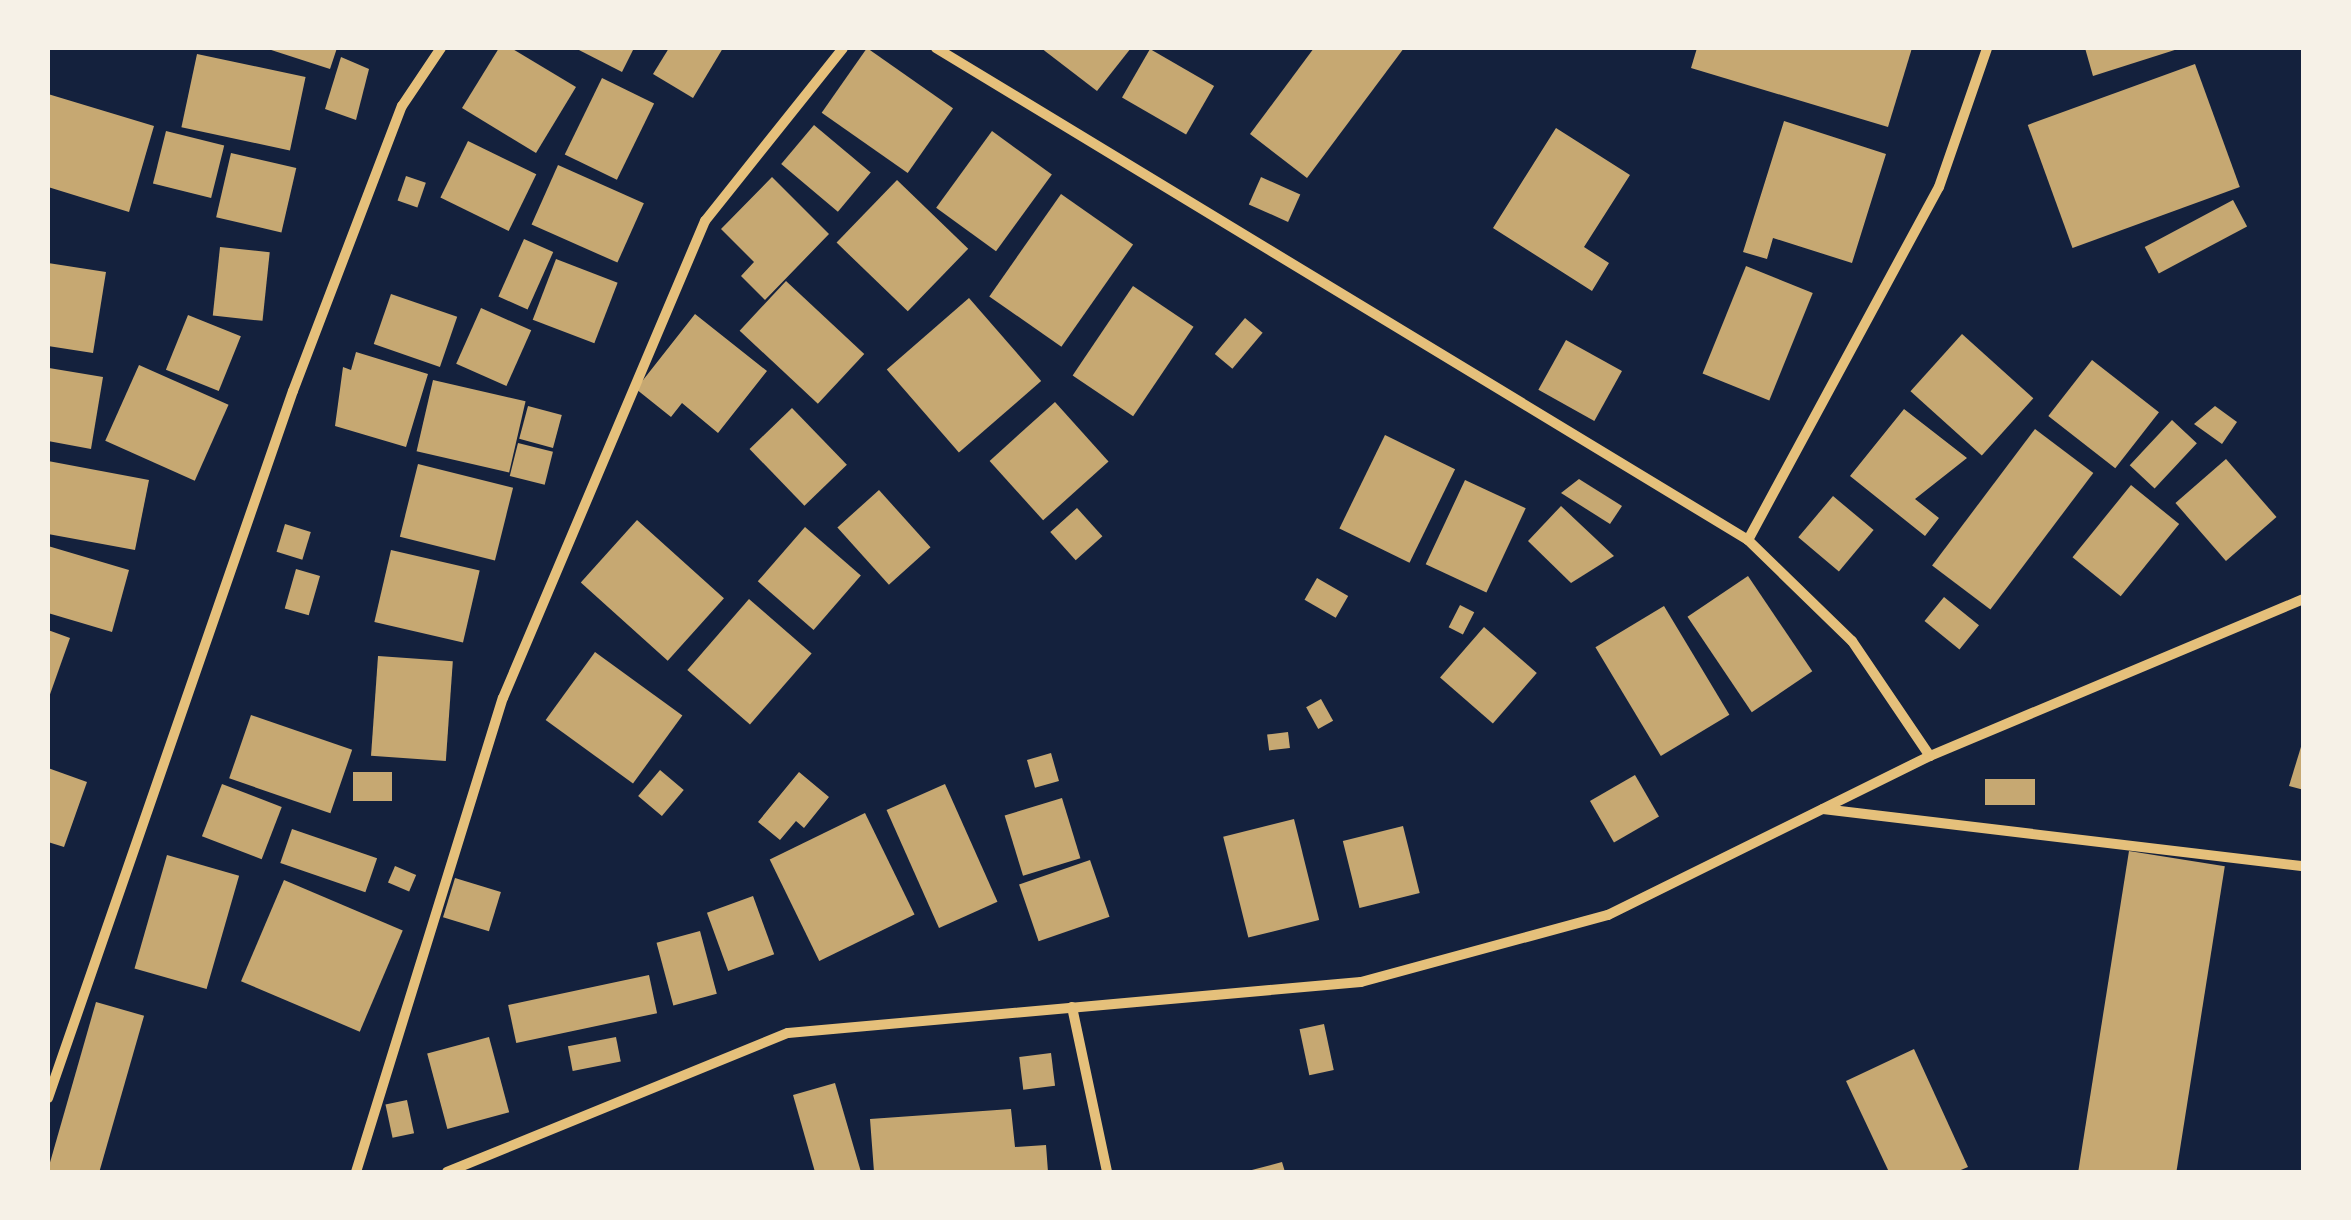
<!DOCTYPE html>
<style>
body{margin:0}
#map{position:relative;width:2351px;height:1220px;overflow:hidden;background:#14213d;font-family:Helvetica,sans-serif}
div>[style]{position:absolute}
.building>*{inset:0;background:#c6a872;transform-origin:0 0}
.minor>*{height:10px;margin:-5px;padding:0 5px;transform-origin:5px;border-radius:5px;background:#e5c07b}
span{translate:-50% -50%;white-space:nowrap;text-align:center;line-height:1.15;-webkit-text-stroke:8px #f6f1e7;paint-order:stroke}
.frame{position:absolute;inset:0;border:50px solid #f6f1e7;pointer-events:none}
</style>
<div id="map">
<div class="building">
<div style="clip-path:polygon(265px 48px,337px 48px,330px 69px)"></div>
<div style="clip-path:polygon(499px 48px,511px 48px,576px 87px,536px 153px,462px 108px)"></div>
<div style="clip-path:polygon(575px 48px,634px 48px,622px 72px)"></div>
<div style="clip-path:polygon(669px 48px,723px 48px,693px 98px,653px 74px)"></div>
<div style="left:867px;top:48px;width:105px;height:79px;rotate:35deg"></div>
<div style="clip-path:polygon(1041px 48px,1131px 48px,1097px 91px)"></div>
<div style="clip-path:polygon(1314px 48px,1404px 48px,1307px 178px,1250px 134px)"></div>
<div style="clip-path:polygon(1697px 48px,1912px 48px,1888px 127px,1691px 68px)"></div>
<div style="clip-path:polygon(2085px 48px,2181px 48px,2093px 76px)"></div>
<div style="left:1150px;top:49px;width:74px;height:56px;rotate:30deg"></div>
<div style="left:197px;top:54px;width:111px;height:75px;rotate:12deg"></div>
<div style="clip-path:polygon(341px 57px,369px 69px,356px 120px,325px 109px)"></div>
<div style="left:2195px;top:64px;width:131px;height:178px;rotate:70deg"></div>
<div style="left:602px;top:78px;width:58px;height:85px;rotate:26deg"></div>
<div style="clip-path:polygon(48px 94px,154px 126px,129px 212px,48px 187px)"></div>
<div style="clip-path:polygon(1784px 121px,1886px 154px,1852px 263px,1773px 238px,1767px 259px,1743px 252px)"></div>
<div style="left:814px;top:125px;width:74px;height:51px;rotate:40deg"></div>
<div style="clip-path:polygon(1556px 128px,1630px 175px,1584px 247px,1609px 263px,1592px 291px,1493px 228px)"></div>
<div style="left:166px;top:131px;width:60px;height:54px;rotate:14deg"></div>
<div style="left:992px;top:131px;width:74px;height:95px;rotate:36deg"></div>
<div style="left:468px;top:141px;width:76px;height:63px;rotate:26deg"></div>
<div style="left:231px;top:153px;width:67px;height:66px;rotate:13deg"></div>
<div style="left:558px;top:165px;width:94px;height:65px;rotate:24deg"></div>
<div style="left:406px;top:176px;width:21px;height:26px;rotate:19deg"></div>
<div style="clip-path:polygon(772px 177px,829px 234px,765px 300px,741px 276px,754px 262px,721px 229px)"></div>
<div style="left:1261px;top:177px;width:43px;height:30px;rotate:24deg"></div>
<div style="left:897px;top:180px;width:99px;height:87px;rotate:44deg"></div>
<div style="left:1061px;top:194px;width:88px;height:125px;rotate:35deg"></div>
<div style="left:2233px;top:200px;width:30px;height:100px;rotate:62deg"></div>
<div style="left:524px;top:239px;width:32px;height:63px;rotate:24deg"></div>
<div style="left:220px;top:247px;width:50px;height:69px;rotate:6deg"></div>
<div style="left:556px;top:259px;width:66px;height:65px;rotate:21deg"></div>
<div style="clip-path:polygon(48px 263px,106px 272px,93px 353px,48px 346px)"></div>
<div style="left:1746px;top:266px;width:72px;height:116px;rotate:22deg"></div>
<div style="left:786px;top:281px;width:107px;height:68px;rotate:43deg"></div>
<div style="left:1133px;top:286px;width:73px;height:108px;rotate:34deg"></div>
<div style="left:391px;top:294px;width:70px;height:53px;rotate:19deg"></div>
<div style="left:969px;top:298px;width:110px;height:109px;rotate:49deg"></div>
<div style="left:481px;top:308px;width:55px;height:61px;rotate:24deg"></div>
<div style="clip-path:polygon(695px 314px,767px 371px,718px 433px,682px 403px,671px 417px,636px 389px)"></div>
<div style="left:188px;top:315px;width:57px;height:59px;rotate:22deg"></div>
<div style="left:1245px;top:318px;width:23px;height:47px;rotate:40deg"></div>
<div style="left:1962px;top:334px;width:96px;height:77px;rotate:42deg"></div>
<div style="left:1566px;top:340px;width:64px;height:57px;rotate:29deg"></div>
<div style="clip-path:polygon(356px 352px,428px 374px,406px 447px,335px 426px,343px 367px,351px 370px)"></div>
<div style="left:2092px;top:360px;width:85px;height:71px;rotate:38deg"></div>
<div style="left:139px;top:365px;width:98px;height:83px;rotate:24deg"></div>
<div style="clip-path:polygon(49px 368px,103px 377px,91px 449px,48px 441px)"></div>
<div style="left:433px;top:380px;width:95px;height:73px;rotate:13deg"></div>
<div style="left:1055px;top:402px;width:80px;height:88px;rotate:48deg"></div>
<div style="left:528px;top:406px;width:35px;height:34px;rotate:15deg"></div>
<div style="clip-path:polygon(2215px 406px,2237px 422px,2222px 444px,2194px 424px)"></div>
<div style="left:792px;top:408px;width:79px;height:59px;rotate:46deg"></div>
<div style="clip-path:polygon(1904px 409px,1967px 458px,1915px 499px,1939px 518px,1925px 536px,1850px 476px)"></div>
<div style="left:2172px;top:420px;width:34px;height:62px;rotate:43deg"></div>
<div style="left:2035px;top:429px;width:73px;height:171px;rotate:37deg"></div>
<div style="left:1385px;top:435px;width:78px;height:104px;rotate:26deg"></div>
<div style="left:518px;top:443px;width:36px;height:34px;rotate:14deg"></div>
<div style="left:2226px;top:459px;width:77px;height:67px;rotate:49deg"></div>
<div style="clip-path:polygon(48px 461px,149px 480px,135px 550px,48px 534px)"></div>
<div style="left:418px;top:464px;width:98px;height:75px;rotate:14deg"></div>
<div style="clip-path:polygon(1579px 479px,1622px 506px,1610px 524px,1561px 493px)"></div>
<div style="left:1465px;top:480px;width:67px;height:93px;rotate:25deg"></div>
<div style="left:2131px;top:485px;width:62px;height:93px;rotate:39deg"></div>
<div style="left:879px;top:490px;width:77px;height:56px;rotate:48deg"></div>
<div style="left:1833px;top:496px;width:53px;height:54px;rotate:40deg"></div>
<div style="clip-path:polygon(1561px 506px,1614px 556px,1571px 583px,1528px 541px)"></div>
<div style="left:1077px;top:508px;width:38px;height:36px;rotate:48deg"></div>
<div style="left:637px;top:520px;width:117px;height:84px;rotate:42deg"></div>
<div style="left:285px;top:524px;width:27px;height:29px;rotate:17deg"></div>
<div style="left:805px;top:527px;width:74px;height:72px;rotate:41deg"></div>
<div style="clip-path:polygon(48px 546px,129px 570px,112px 632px,48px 613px)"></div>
<div style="left:391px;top:550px;width:91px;height:74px;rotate:13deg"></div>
<div style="left:296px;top:569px;width:25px;height:41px;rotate:16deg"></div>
<div style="left:1748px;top:576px;width:115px;height:73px;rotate:56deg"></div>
<div style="left:1317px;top:578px;width:36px;height:25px;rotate:30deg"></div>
<div style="left:1944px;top:597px;width:45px;height:31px;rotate:39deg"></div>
<div style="left:749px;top:599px;width:83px;height:94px;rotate:41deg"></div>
<div style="left:1460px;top:605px;width:16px;height:25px;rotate:27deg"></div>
<div style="left:1664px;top:606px;width:127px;height:80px;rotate:59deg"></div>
<div style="left:1484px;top:627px;width:70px;height:67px;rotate:41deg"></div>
<div style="clip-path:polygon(48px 630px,70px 638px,48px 700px)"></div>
<div style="left:595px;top:652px;width:108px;height:84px;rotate:36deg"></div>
<div style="left:378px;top:656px;width:75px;height:100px;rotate:4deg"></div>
<div style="left:1321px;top:699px;width:25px;height:17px;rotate:61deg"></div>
<div style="left:251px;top:715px;width:107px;height:67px;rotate:19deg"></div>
<div style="left:1288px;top:732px;width:16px;height:21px;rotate:83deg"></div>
<div style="clip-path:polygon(2304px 737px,2304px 790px,2289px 786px)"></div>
<div style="left:1051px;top:753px;width:29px;height:25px;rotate:74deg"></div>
<div style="clip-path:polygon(48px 768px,87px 782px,64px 847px,48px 842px)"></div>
<div style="left:660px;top:770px;width:31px;height:34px;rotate:40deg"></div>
<div style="left:353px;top:772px;width:39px;height:29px"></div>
<div style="clip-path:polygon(799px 772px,829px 797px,804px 828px,796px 821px,780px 840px,758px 822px)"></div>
<div style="left:1635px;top:775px;width:48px;height:52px;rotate:60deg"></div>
<div style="left:2035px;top:779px;width:26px;height:50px;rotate:90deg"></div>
<div style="left:222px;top:784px;width:64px;height:56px;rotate:21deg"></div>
<div style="left:945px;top:784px;width:129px;height:64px;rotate:66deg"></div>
<div style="left:1062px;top:798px;width:63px;height:60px;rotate:73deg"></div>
<div style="left:865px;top:813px;width:113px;height:106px;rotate:64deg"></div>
<div style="left:1294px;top:819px;width:104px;height:73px;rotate:76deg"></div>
<div style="left:1403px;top:826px;width:69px;height:62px;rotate:76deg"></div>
<div style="left:292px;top:829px;width:90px;height:36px;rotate:19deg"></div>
<div style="left:2129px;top:851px;width:97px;height:326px;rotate:9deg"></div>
<div style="left:167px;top:855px;width:75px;height:118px;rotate:16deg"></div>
<div style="left:1090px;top:860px;width:60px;height:75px;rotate:71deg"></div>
<div style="left:395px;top:866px;width:23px;height:18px;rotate:23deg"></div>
<div style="left:455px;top:878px;width:48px;height:41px;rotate:17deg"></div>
<div style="left:284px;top:880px;width:129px;height:110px;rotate:23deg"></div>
<div style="left:753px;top:896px;width:62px;height:49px;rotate:70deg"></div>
<div style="left:700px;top:931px;width:65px;height:45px;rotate:75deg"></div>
<div style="left:649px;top:975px;width:39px;height:144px;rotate:78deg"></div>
<div style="left:96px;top:1002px;width:50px;height:177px;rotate:16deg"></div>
<div style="left:1324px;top:1024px;width:47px;height:25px;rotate:78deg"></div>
<div style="left:489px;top:1037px;width:78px;height:64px;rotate:75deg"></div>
<div style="left:616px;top:1037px;width:25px;height:49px;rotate:79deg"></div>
<div style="clip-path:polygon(1914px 1049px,1968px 1167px,1956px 1172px,1889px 1172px,1846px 1081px)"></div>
<div style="left:1051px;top:1053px;width:33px;height:32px;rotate:83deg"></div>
<div style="clip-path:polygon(835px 1083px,861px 1172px,815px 1172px,793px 1095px)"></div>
<div style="left:407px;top:1100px;width:34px;height:22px;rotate:78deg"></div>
<div style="clip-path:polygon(1011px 1109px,1015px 1147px,1046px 1145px,1048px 1172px,874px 1172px,870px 1119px)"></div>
<div style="clip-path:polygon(1282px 1162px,1285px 1172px,1248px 1172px,1248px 1171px)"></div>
</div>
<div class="minor">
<div style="left:936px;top:48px;width:949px;rotate:31.21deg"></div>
<div style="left:1748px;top:540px;width:145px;rotate:44.2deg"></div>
<div style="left:1852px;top:641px;width:139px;rotate:55.9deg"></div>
<div style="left:1930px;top:756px;width:406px;rotate:-22.8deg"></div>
<div style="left:1748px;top:540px;width:401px;rotate:-61.6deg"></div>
<div style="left:1939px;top:187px;width:147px;rotate:-70.9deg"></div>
<div style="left:1823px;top:809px;width:484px;rotate:6.8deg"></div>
<div style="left:1072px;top:1007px;width:169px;rotate:78deg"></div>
<div style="left:48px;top:1098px;width:748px;rotate:-70.89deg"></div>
<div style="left:293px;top:391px;width:305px;rotate:-69.1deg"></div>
<div style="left:402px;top:106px;width:70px;rotate:-56.1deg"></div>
<div style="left:356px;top:1172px;width:496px;rotate:-72.8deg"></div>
<div style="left:503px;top:698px;width:518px;rotate:-67.05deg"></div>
<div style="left:705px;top:221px;width:221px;rotate:-51.4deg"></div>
<div style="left:447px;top:1172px;width:368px;rotate:-22.2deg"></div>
<div style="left:788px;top:1033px;width:575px;rotate:-5.09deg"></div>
<div style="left:1361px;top:982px;width:256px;rotate:-15.2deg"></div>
<div style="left:1608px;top:915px;width:359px;rotate:-26.3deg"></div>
</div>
<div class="frame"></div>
</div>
